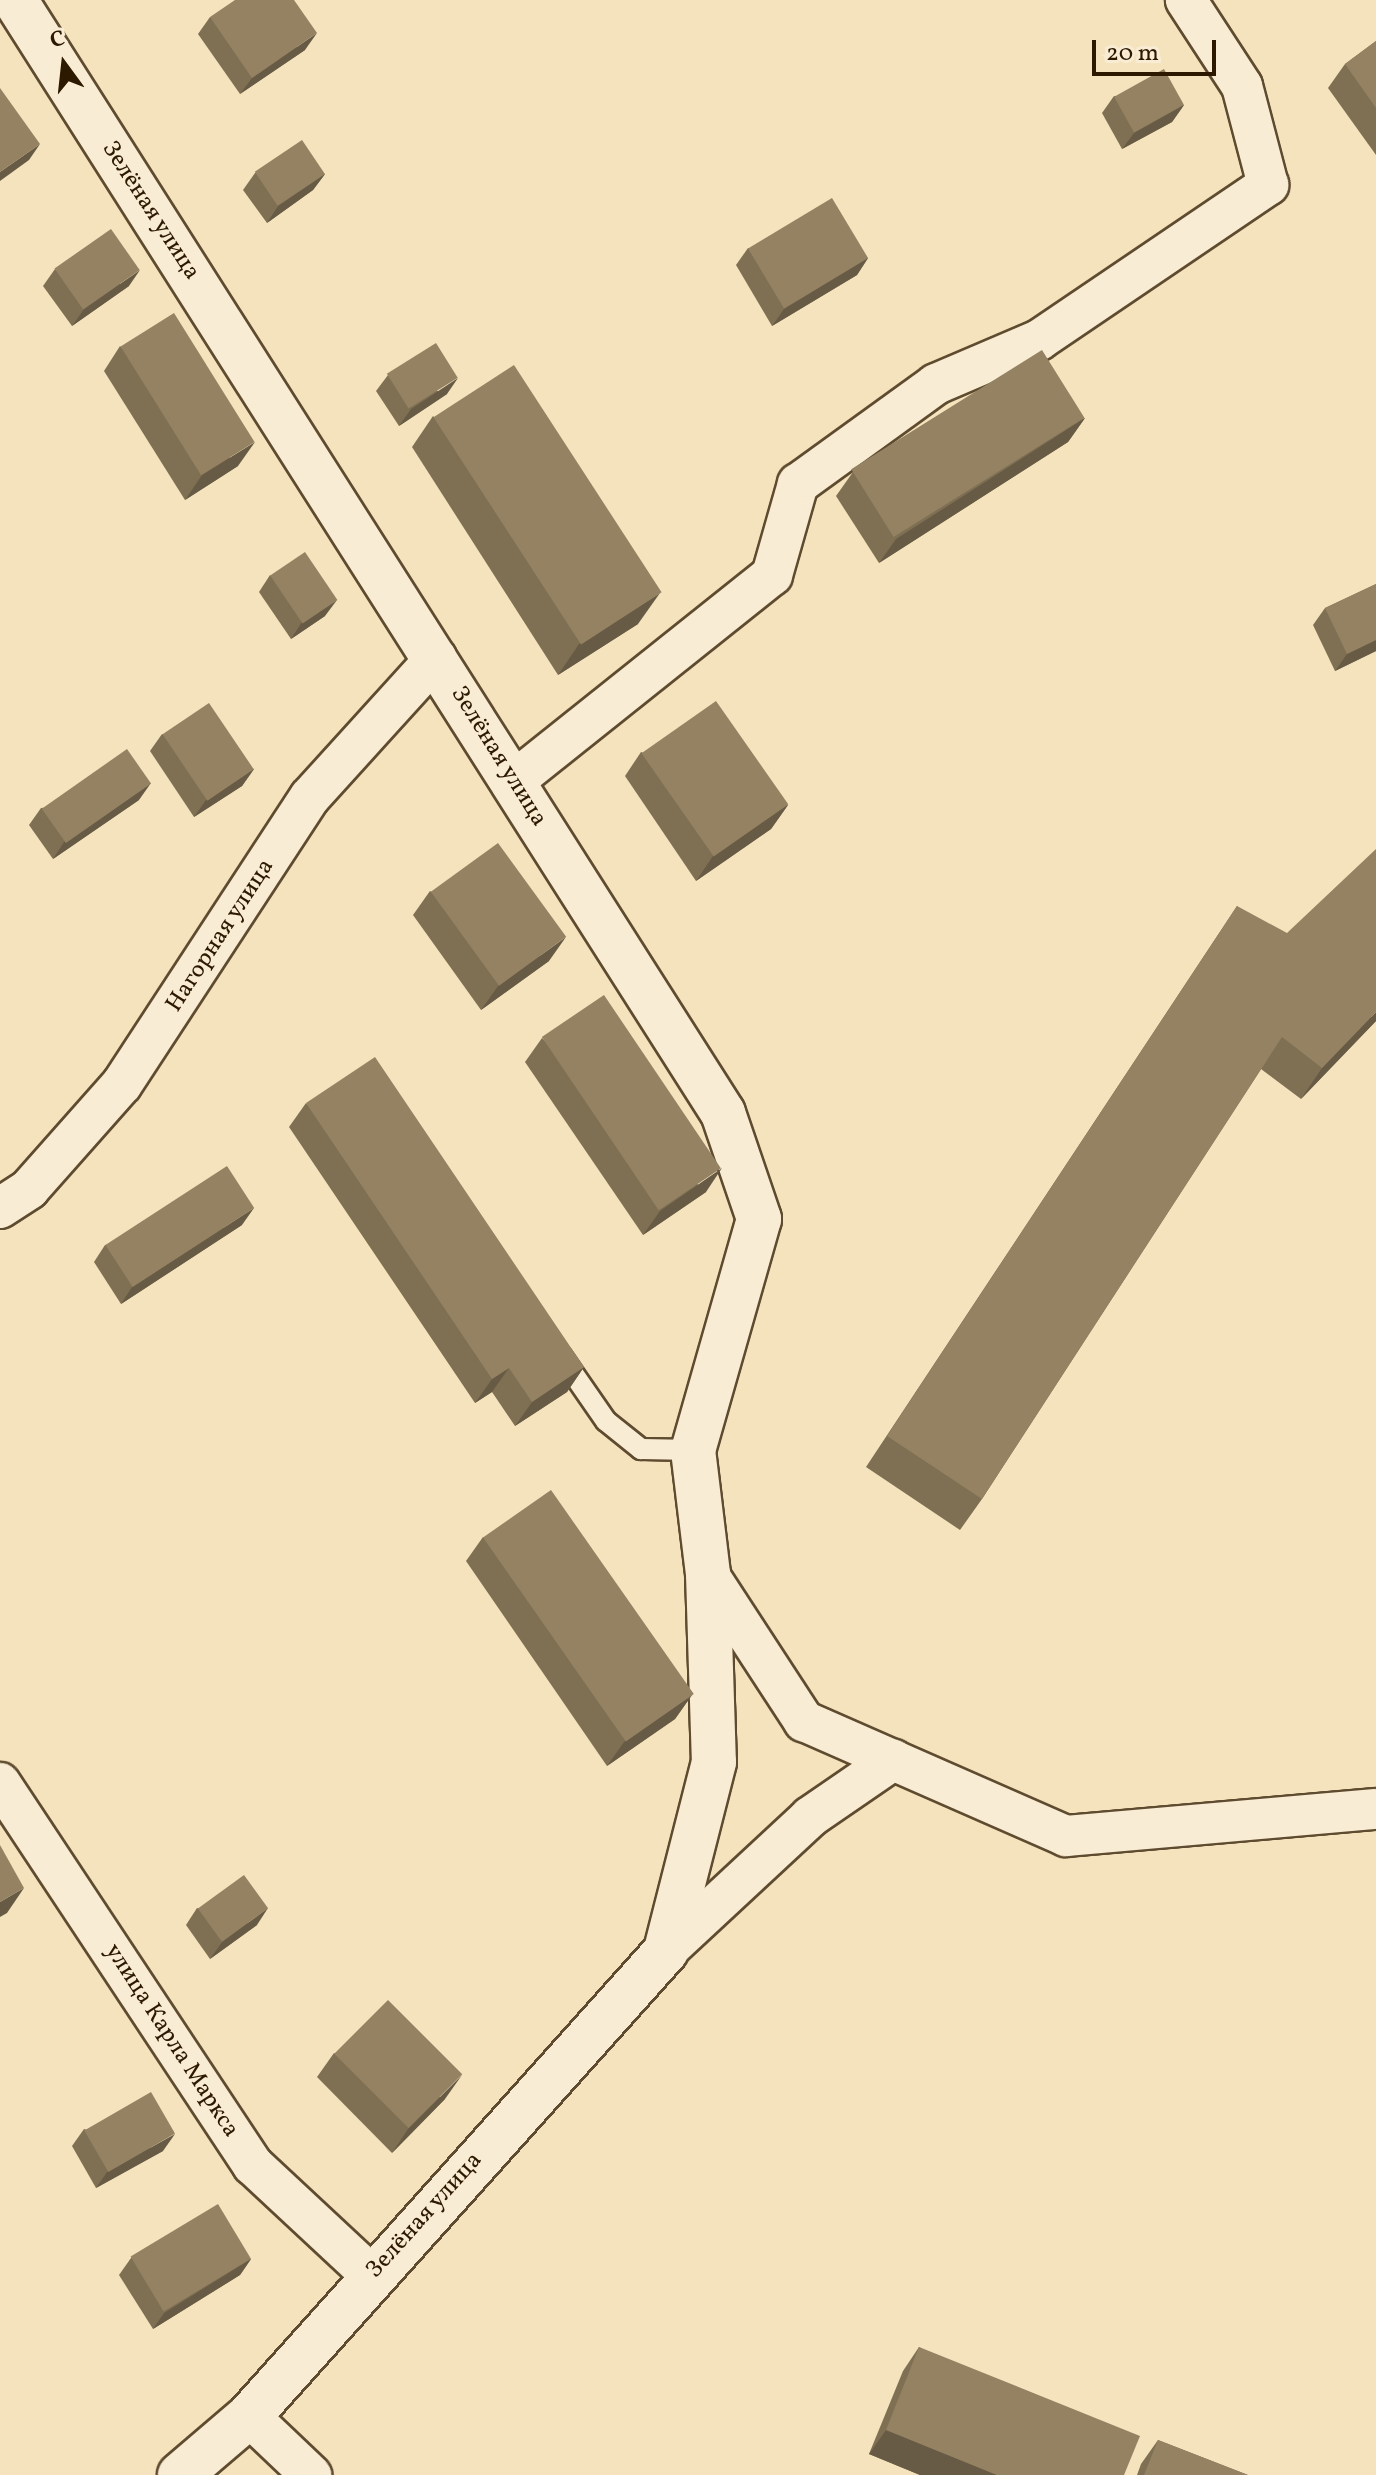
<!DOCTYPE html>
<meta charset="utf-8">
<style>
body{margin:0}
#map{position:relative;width:1376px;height:2475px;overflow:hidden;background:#f4e3bd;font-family:Vollkorn,serif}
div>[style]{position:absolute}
.roads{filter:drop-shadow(2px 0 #5f4b2f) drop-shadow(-2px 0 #5f4b2f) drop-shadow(0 2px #5f4b2f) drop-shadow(0 -2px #5f4b2f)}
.lane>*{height:20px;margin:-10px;padding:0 10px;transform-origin:10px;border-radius:10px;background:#f8edd4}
.street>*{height:40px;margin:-20px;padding:0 20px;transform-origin:20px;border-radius:20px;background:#f8edd4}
.secondary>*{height:44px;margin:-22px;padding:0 22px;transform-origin:22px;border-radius:22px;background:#f8edd4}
.wall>*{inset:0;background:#7f7054}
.shaded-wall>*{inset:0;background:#685b45}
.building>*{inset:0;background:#948262;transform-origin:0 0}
span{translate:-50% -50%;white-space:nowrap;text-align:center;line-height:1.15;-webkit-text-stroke:6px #f8edd4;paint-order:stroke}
.street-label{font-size:24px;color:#2d1800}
.north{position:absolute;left:24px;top:24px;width:80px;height:80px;-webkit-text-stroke:6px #f8edd4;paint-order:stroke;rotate:345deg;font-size:22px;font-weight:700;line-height:32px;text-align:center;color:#2d1800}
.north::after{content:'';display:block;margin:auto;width:28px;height:36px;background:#2d1800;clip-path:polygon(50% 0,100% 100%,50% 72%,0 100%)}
.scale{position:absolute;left:1092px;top:40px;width:124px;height:36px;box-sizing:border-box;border:4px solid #2d1800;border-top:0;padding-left:10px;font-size:24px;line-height:28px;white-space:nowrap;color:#2d1800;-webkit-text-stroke:6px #f8edd4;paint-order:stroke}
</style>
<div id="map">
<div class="roads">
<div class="lane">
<div style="left:561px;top:1356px;width:79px;rotate:55.3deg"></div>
<div style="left:606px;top:1421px;width:45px;rotate:38.7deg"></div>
<div style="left:641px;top:1449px;width:52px;rotate:1.1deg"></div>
</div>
<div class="street">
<div style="left:514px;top:781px;width:330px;rotate:-38.6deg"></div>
<div style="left:772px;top:575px;width:95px;rotate:-74.1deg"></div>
<div style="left:798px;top:484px;width:170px;rotate:-35.9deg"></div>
<div style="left:936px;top:384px;width:112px;rotate:-23.1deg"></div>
<div style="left:1039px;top:340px;width:277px;rotate:-34.1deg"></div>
<div style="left:1268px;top:185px;width:102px;rotate:-104.7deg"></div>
<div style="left:1242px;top:86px;width:103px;rotate:-123.1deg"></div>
<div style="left:0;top:1208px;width:35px;rotate:-33deg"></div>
<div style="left:29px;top:1189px;width:140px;rotate:-48.5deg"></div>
<div style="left:122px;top:1084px;width:343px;rotate:-56.8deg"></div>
<div style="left:310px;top:797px;width:188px;rotate:-47.8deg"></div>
<div style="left:708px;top:1574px;width:176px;rotate:56.9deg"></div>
<div style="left:804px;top:1721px;width:286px;rotate:23.7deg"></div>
<div style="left:1066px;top:1836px;width:311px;rotate:-5deg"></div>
<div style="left:0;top:1783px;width:458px;rotate:56.5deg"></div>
<div style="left:253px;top:2165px;width:161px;rotate:43deg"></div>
<div style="left:666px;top:1951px;width:197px;rotate:-42.9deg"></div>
<div style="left:810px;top:1817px;width:101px;rotate:-34.5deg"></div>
<div style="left:249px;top:2416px;width:86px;rotate:43.6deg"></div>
</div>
<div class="secondary">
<div style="left:15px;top:0;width:1319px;rotate:57.54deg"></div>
<div style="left:723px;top:1113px;width:112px;rotate:71.2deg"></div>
<div style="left:759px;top:1219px;width:240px;rotate:105.9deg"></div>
<div style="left:693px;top:1450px;width:125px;rotate:83.1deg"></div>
<div style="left:708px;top:1574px;width:188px;rotate:88.2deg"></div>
<div style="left:714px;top:1762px;width:195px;rotate:104.3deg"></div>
<div style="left:666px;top:1951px;width:625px;rotate:131.88deg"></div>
<div style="left:249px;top:2416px;width:91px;rotate:139.5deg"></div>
</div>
</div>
<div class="wall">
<div style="clip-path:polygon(210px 17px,305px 50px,240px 94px,198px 34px)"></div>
<div style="clip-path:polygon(1376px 41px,1376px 155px,1328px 88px,1345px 64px)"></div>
<div style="clip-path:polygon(1114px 96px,1184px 105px,1172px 122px,1122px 149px,1102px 113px)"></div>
<div style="clip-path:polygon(255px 173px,325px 174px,313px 190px,267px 223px,243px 190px)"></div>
<div style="clip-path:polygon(748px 248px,868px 258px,857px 275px,772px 326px,736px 265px)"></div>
<div style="clip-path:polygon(55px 269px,129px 286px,72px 326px,43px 286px)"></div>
<div style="clip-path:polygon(120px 346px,238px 466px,185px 500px,104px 371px)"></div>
<div style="clip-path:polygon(388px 375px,447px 394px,399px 426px,376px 391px)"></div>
<div style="clip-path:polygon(433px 416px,638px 624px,558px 675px,412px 447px)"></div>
<div style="clip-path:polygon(1085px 418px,1068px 442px,879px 563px,836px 496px,853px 472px)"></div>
<div style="clip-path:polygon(270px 575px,325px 616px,291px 639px,259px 592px)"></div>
<div style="clip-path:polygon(1376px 584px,1376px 651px,1335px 671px,1313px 625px,1325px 608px)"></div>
<div style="clip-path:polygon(162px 734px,254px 769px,242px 786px,194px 817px,150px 751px)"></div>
<div style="clip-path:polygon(641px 752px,788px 805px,771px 829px,696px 881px,625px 776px)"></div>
<div style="clip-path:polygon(139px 800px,53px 859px,29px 825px,41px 808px)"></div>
<div style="clip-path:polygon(430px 891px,549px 961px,481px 1010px,413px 915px)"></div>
<div style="clip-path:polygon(1237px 906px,1376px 1021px,1301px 1099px,1261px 1069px,982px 1499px,960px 1530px,866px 1467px)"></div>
<div style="clip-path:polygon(542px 1038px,706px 1192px,643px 1235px,525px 1062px)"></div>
<div style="clip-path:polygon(306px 1103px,584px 1367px,567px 1392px,515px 1426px,492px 1392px,475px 1403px,289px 1127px)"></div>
<div style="clip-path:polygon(242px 1225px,121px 1304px,94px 1262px,105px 1245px)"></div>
<div style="clip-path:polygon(483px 1537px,692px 1695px,675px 1719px,607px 1766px,466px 1561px)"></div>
<div style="clip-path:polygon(197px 1908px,257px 1925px,210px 1959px,186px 1925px)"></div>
<div style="clip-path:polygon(334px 2053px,445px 2099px,392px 2153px,317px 2077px)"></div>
<div style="clip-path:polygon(84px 2129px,163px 2151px,96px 2188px,72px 2146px)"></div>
<div style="clip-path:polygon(131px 2258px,251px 2259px,240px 2275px,153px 2329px,119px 2275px)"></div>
<div style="clip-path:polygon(919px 2347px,1124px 2475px,920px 2475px,869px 2454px,903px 2371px)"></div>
<div style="clip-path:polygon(1158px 2440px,1248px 2475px,1137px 2475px,1141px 2464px)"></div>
</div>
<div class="shaded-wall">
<div style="clip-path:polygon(317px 33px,305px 50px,240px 94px,252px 78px)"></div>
<div style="clip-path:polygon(1184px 105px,1172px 122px,1122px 149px,1134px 133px)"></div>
<div style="clip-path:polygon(40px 144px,29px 160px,0 181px,0 172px)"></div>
<div style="clip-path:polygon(325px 174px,313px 190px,267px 223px,278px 206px)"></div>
<div style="clip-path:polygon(868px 258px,857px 275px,772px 326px,784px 309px)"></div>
<div style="clip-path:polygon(140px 270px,129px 286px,72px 326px,84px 309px)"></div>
<div style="clip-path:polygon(458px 378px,447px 394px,399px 426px,411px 409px)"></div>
<div style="clip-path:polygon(1085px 418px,1068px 442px,879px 563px,896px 539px)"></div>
<div style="clip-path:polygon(255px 442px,238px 466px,185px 500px,202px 475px)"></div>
<div style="clip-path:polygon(660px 593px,638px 624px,558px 675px,579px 644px)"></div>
<div style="clip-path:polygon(337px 600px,325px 616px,291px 639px,302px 622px)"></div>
<div style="clip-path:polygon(1376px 640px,1376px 651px,1335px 671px,1347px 654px)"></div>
<div style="clip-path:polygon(254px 769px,242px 786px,194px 817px,206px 800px)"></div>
<div style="clip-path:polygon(151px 783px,139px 800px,53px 859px,64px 842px)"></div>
<div style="clip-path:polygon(788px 805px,771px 829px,696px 881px,713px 856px)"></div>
<div style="clip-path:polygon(566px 937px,549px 961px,481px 1010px,498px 986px)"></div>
<div style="clip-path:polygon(1376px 1012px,1376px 1021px,1301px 1099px,1322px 1068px)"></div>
<div style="clip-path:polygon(722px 1168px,706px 1192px,643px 1235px,660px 1211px)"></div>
<div style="clip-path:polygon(254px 1208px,242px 1225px,121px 1304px,132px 1287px)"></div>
<div style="clip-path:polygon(584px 1367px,567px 1392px,515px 1426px,532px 1402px)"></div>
<div style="clip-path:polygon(509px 1368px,492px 1392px,475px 1403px,492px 1379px)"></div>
<div style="clip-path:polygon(692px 1695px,675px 1719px,607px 1766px,624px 1742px)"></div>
<div style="clip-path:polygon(24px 1888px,7px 1913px,0 1917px,0 1902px)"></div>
<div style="clip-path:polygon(268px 1908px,257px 1925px,210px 1959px,222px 1942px)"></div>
<div style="clip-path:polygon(462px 2075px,445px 2099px,392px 2153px,408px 2129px)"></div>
<div style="clip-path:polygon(175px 2134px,163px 2151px,96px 2188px,107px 2172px)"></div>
<div style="clip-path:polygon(251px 2259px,240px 2275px,153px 2329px,164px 2313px)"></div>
<div style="clip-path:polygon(886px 2430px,997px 2475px,920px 2475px,869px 2454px)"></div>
</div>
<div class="building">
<div style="clip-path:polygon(235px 0,294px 0,317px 33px,252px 78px,210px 17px)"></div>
<div style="clip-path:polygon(1376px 41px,1376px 108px,1345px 64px)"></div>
<div style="left:1164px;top:69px;width:41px;height:57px;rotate:61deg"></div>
<div style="clip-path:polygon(0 88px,40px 144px,0 172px)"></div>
<div style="left:302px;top:140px;width:41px;height:57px;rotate:56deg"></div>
<div style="left:832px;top:198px;width:70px;height:98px;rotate:59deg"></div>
<div style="left:111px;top:229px;width:50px;height:69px;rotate:55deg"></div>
<div style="left:174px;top:313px;width:152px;height:63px;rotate:58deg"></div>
<div style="left:436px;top:343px;width:41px;height:58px;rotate:58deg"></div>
<div style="left:1042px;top:350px;width:80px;height:225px;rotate:58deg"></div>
<div style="left:514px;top:365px;width:271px;height:96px;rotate:57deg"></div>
<div style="left:305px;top:552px;width:58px;height:42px;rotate:56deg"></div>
<div style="clip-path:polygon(1376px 584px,1376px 640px,1347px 654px,1325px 608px)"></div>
<div style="left:716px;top:701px;width:126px;height:91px;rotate:55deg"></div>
<div style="left:209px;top:703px;width:80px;height:56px;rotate:56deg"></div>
<div style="left:127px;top:749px;width:42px;height:104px;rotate:55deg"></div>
<div style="left:498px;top:843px;width:116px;height:83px;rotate:54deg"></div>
<div style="clip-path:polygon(1376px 849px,1376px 1012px,1322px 1068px,1282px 1037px,982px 1499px,887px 1436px,1237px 906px,1287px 933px)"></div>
<div style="left:604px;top:995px;width:209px;height:75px;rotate:56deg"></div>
<div style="clip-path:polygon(375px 1057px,584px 1367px,532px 1402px,509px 1368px,492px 1379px,306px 1103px)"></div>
<div style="left:227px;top:1166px;width:50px;height:145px;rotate:57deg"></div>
<div style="left:551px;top:1490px;width:249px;height:83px;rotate:55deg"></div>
<div style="clip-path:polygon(0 1845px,24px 1888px,0 1902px)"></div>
<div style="left:244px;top:1875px;width:41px;height:57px;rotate:54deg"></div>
<div style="left:388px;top:2000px;width:105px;height:76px;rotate:45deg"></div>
<div style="left:151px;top:2092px;width:48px;height:77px;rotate:60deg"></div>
<div style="left:218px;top:2204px;width:64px;height:102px;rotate:59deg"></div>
<div style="clip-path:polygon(919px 2347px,1140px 2436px,1124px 2475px,997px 2475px,886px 2430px)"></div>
<div style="clip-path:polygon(1158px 2440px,1248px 2475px,1144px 2475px)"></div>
</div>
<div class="street-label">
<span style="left:150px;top:211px;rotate:57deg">Зелёная улица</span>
<span style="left:498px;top:757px;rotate:58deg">Зелёная улица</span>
<span style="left:221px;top:936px;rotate:-57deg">Нагорная улица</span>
<span style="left:171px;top:2041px;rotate:57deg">улица Карла Маркса</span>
<span style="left:425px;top:2216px;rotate:-48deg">Зелёная улица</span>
</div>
<div class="north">С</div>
<div class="scale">20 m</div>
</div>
